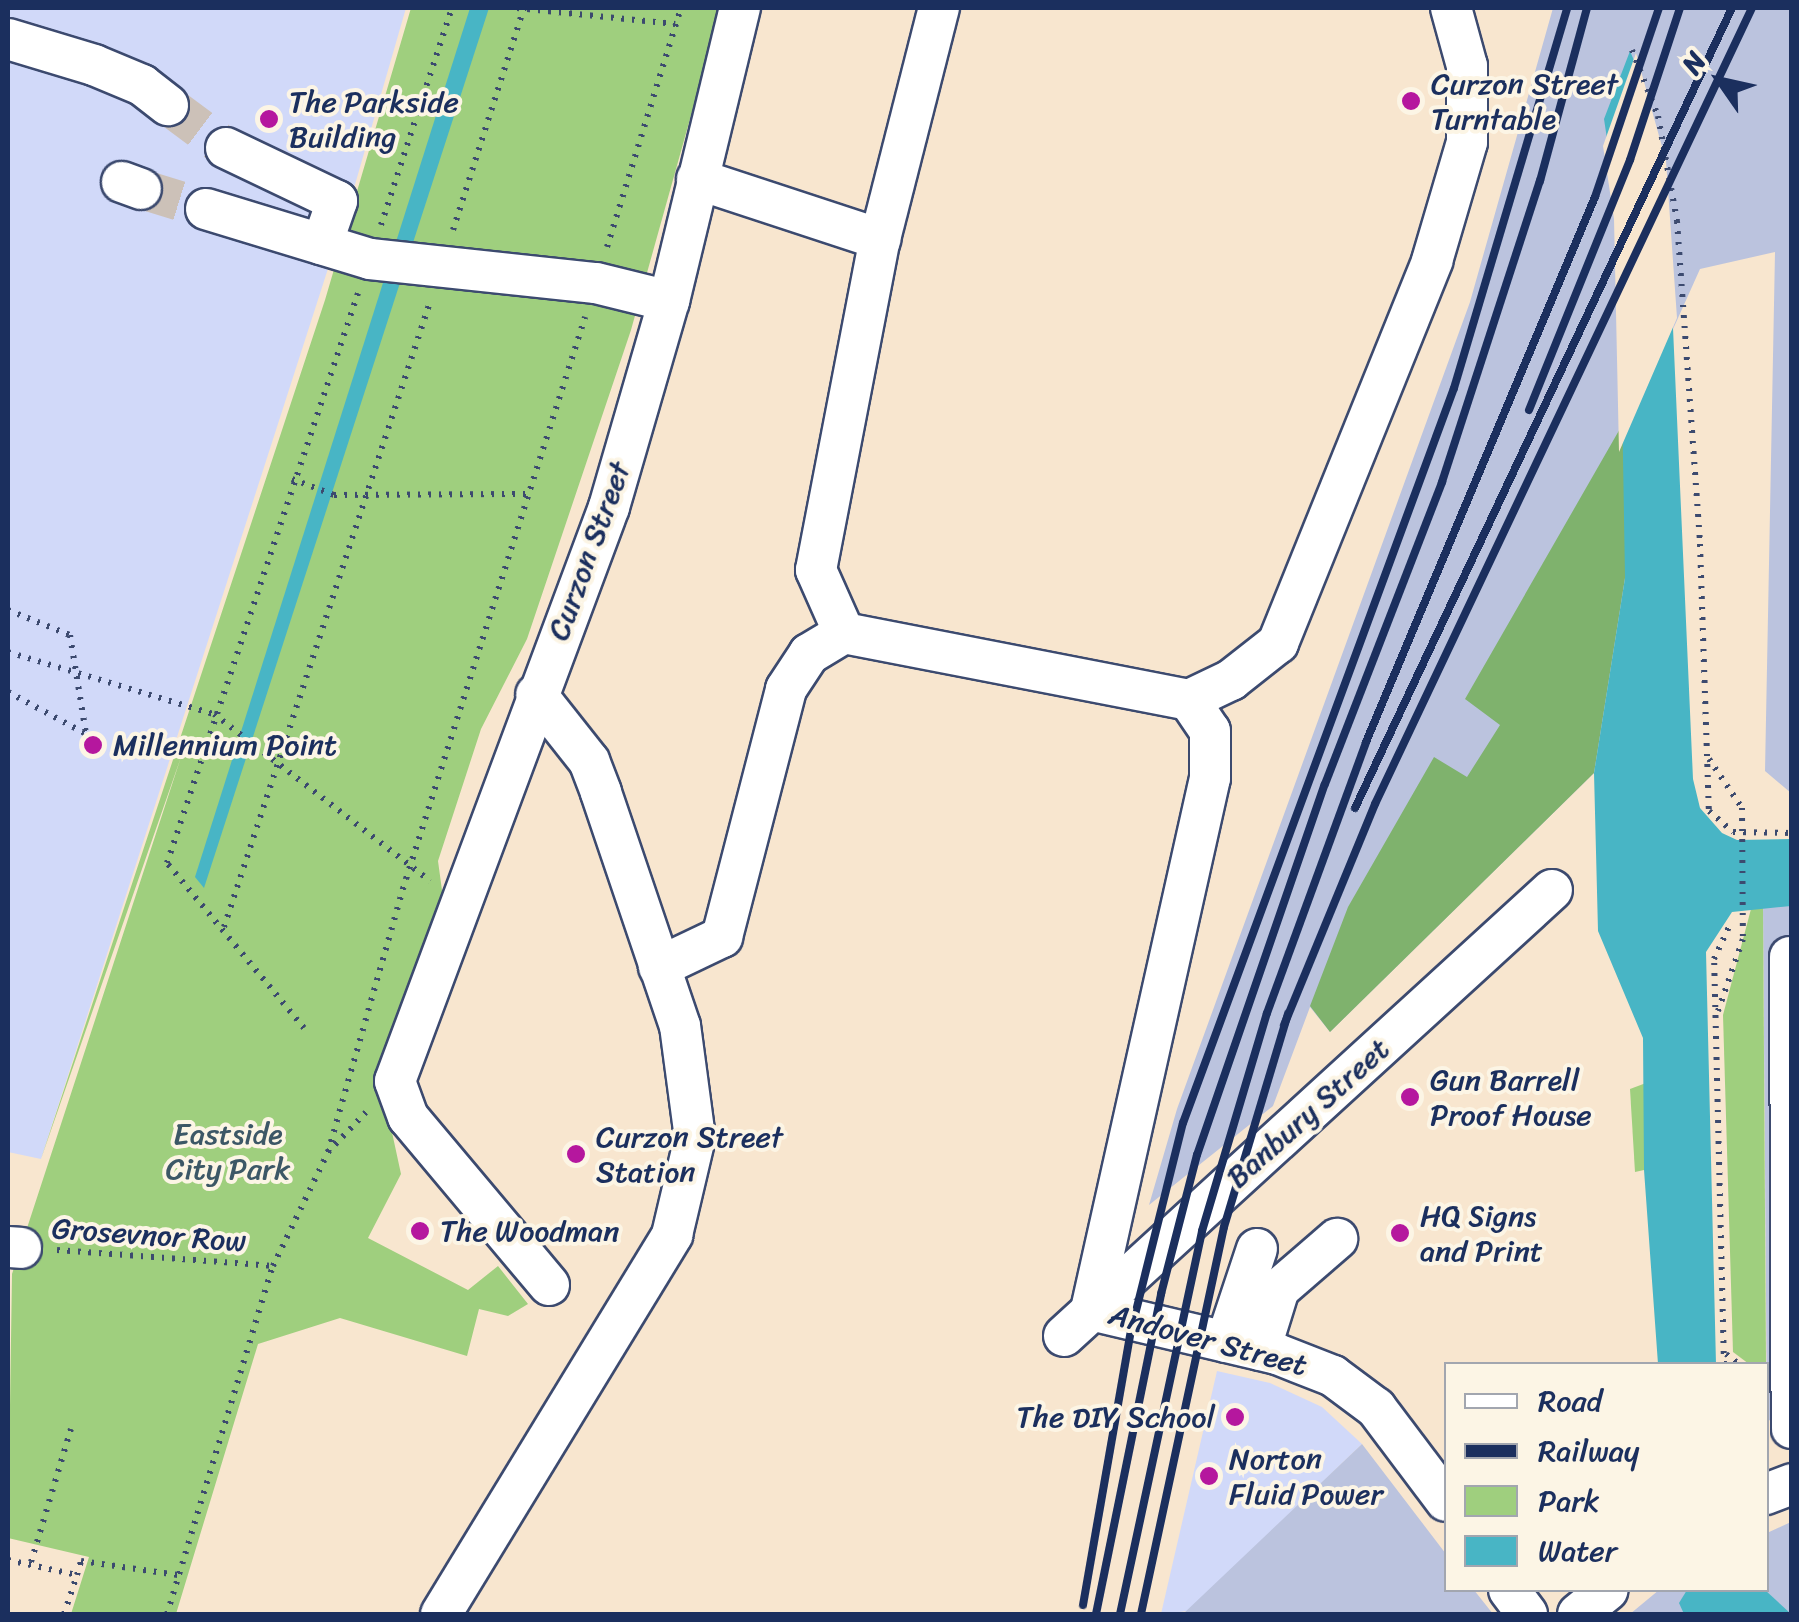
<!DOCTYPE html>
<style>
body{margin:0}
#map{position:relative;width:1799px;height:1622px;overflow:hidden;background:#f8e6cf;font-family:Sriracha,sans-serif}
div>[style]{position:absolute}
.built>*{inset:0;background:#d1d9f9}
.industrial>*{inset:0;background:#bbc3de}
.green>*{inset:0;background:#9fcf7e}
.forest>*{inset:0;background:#7fb26d}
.water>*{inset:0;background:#48b5c5}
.pier>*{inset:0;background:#f8e6cf}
.minor-tunnel>*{height:40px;margin-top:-20px;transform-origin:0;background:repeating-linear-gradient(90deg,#ccc1b8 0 40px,transparent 0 60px)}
.path>*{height:6px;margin-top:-3px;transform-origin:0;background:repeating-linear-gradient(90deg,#3c4a6f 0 2.5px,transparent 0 10.5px)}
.roads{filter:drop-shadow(2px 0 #3c4a6f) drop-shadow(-2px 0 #3c4a6f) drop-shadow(0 2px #3c4a6f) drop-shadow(0 -2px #3c4a6f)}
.minor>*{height:40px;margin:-20px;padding:0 20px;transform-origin:20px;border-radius:20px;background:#fff}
.rail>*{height:8px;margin:-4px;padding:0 4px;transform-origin:4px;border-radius:4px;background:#1b2f5e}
.path-bridge>*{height:6px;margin-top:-3px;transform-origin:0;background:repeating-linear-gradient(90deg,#3c4a6f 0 2.5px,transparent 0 10.5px)}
.dots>*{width:28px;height:28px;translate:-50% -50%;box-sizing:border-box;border:5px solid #fcf5e5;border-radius:50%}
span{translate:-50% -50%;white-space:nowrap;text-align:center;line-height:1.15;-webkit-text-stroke:8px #fcf5e5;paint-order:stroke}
.poi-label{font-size:30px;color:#1b2f5e}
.left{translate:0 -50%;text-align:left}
.right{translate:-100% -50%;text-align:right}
.street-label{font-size:30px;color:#1b2f5e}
.park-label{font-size:30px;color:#3c5766}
.frame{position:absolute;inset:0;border:10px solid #1b2f5e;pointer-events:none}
.legend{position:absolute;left:1444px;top:1362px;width:325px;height:230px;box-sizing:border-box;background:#fcf5e5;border:2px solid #a2a6af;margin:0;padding:12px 18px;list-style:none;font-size:30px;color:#1b2f5e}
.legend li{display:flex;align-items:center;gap:20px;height:50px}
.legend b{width:50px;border:2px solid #a2a6af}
.north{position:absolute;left:1669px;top:30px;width:100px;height:100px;-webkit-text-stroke:8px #fcf5e5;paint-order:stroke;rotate:304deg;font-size:28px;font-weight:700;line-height:40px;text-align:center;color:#1b2f5e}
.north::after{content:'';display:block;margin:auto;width:35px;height:45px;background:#1b2f5e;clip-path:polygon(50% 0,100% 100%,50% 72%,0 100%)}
</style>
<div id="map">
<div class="built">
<div style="clip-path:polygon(8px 8px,406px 8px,354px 188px,41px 1159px,8px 1152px)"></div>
<div style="clip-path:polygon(1217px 1371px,1270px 1383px,1322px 1407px,1362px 1444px,1188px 1611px,1161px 1614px)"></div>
</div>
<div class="industrial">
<div style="clip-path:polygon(1553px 8px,1791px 8px,1791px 793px,1765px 771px,1775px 252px,1700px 269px,1626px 434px,1625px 578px,1594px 773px,1330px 1032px,1310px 1007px,1273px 1106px,1149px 1205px,1177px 1109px,1470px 302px)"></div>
<div style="clip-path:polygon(1763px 904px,1792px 906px,1791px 1414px,1767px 1421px)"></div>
<div style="clip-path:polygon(1362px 1444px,1446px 1554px,1446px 1590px,1474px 1590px,1493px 1614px,1183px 1614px)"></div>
<div style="clip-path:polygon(1791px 1522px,1791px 1614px,1630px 1614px,1659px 1590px,1766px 1590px,1767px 1533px)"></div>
</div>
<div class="green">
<div style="clip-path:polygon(411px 8px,721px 8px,631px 330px,527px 639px,481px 729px,438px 861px,444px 905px,382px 1086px,401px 1174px,368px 1238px,468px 1290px,498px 1266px,528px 1304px,508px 1316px,479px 1309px,467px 1356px,340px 1318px,258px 1344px,176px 1614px,71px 1614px,89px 1557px,8px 1538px,12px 1274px,181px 757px,41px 1159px,325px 300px)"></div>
<div style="clip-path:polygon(1763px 907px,1766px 1364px,1749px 1364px,1733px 1352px,1723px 1015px,1751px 909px)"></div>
<div style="clip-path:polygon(1646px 1083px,1644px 1170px,1635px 1172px,1630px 1089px)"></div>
</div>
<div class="forest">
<div style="clip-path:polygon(1625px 420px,1625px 578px,1594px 773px,1330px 1032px,1310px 1006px,1348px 907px,1434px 757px,1467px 777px,1500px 725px,1465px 699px)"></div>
</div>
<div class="water">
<div style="clip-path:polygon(470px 8px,489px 8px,204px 888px,195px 877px)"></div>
<div style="clip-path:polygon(1630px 51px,1638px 70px,1673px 328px,1693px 779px,1700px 808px,1722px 833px,1737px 840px,1791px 839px,1791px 906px,1732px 912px,1706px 952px,1716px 1364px,1658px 1364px,1644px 1170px,1643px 1038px,1598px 931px,1594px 773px,1625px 578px,1619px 219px,1604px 119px)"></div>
<div style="clip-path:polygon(1687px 1590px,1765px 1590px,1791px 1614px,1684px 1614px,1679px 1603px)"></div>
</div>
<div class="pier">
<div style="clip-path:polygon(1636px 53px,1666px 161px,1677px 318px,1619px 452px,1614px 219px,1603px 146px)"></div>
</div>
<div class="minor-tunnel">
<div style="left:168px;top:105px;width:72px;rotate:36.6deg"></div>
<div style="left:141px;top:189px;width:68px;rotate:17.1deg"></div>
</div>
<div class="path">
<div style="left:517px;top:8px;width:159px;rotate:5.8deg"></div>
<div style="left:1632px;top:50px;width:71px;rotate:68.5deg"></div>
<div style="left:1658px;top:116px;width:107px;rotate:79.7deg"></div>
<div style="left:1677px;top:221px;width:324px;rotate:85.9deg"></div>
<div style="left:1700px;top:544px;width:267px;rotate:88.1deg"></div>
<div style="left:1709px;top:811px;width:32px;rotate:41deg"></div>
<div style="left:1733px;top:832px;width:59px;rotate:1deg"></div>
<div style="left:381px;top:225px;width:228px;rotate:-71.9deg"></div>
<div style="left:453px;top:230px;width:233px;rotate:-72.3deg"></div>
<div style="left:607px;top:247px;width:250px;rotate:-72.8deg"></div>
<div style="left:292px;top:479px;width:45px;rotate:20.9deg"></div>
<div style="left:334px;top:495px;width:196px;rotate:-0.3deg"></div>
<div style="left:8px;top:610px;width:67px;rotate:22deg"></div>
<div style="left:70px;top:635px;width:100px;rotate:80.8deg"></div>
<div style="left:8px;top:652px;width:215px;rotate:16.8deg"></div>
<div style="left:214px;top:714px;width:273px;rotate:37.7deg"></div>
<div style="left:8px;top:692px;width:89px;rotate:28.3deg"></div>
<div style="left:86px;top:734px;width:21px;rotate:93deg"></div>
<div style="left:1709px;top:759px;width:59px;rotate:56deg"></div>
<div style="left:224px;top:927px;width:661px;rotate:-71.76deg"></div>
<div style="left:1718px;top:1011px;width:76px;rotate:-70.9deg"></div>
<div style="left:304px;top:1028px;width:214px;rotate:-129.7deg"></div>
<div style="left:167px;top:863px;width:601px;rotate:-71.47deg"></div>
<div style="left:328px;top:1152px;width:284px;rotate:-74.1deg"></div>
<div style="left:406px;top:879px;width:590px;rotate:-72.33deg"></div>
<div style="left:57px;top:1250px;width:217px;rotate:4.2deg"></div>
<div style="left:1726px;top:1354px;width:16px;rotate:38deg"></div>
<div style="left:1724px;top:1364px;width:405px;rotate:-91.4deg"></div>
<div style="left:1714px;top:959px;width:35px;rotate:-65deg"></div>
<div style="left:8px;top:1560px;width:71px;rotate:12.3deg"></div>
<div style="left:77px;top:1575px;width:15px;rotate:-74deg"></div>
<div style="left:81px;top:1561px;width:98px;rotate:8.2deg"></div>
<div style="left:31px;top:1562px;width:139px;rotate:-73.3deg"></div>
<div style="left:64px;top:1614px;width:41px;rotate:-71.6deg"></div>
<div style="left:167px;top:1614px;width:364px;rotate:-73.1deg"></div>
<div style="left:273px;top:1266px;width:127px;rotate:-64.2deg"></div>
<div style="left:328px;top:1152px;width:57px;rotate:-46.4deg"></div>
</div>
<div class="roads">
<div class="minor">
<div style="left:8px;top:39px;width:90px;rotate:16.8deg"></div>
<div style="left:94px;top:65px;width:52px;rotate:22.6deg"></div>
<div style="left:142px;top:85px;width:33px;rotate:38deg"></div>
<div style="left:226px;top:148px;width:123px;rotate:25.5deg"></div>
<div style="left:337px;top:201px;width:46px;rotate:109.2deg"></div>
<div style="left:697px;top:179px;width:193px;rotate:18.2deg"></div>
<div style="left:122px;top:182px;width:20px;rotate:20deg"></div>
<div style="left:206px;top:209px;width:171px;rotate:17deg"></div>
<div style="left:370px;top:259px;width:227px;rotate:6.1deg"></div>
<div style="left:596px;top:283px;width:75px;rotate:13.9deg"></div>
<div style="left:844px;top:633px;width:69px;rotate:-114deg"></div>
<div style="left:816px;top:570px;width:337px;rotate:-79.1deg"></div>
<div style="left:880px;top:239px;width:238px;rotate:-75.7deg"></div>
<div style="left:1189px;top:700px;width:37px;rotate:56deg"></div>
<div style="left:1210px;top:731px;width:47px;rotate:90deg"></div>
<div style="left:1210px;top:778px;width:545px;rotate:102.61deg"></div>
<div style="left:1091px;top:1310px;width:191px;rotate:13.3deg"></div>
<div style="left:1277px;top:1354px;width:60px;rotate:21.4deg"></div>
<div style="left:1333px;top:1376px;width:54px;rotate:36.7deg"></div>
<div style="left:1376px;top:1408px;width:116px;rotate:53deg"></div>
<div style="left:1790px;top:957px;width:471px;rotate:89.8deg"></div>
<div style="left:659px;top:967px;width:70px;rotate:-25.5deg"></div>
<div style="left:722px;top:937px;width:256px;rotate:-75.5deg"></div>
<div style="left:786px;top:689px;width:42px;rotate:-56.7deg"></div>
<div style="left:809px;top:654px;width:41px;rotate:-31deg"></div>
<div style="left:844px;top:633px;width:351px;rotate:11deg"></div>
<div style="left:1189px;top:700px;width:47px;rotate:-25.5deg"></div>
<div style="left:1231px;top:680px;width:60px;rotate:-38.2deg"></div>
<div style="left:1278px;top:643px;width:412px;rotate:-68deg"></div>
<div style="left:1432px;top:261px;width:124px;rotate:-73.6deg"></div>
<div style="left:1467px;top:142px;width:76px;rotate:-90deg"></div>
<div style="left:1467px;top:66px;width:60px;rotate:-105.4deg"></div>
<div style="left:8px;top:1247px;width:13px;rotate:4deg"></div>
<div style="left:549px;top:1285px;width:219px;rotate:-130deg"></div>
<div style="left:408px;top:1117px;width:38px;rotate:-110deg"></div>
<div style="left:395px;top:1081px;width:613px;rotate:-69.55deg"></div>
<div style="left:609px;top:507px;width:215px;rotate:-73.8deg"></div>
<div style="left:669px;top:301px;width:301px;rotate:-76.4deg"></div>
<div style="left:1064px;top:1336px;width:661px;rotate:-42.43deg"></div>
<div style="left:1226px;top:1342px;width:98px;rotate:-71.6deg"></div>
<div style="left:1260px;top:1350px;width:64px;rotate:-72.7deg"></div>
<div style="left:1279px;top:1289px;width:77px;rotate:-40.8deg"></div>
<div style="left:1766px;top:1494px;width:28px;rotate:-21deg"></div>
<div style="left:1509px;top:1590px;width:30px;rotate:53deg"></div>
<div style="left:441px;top:1614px;width:444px;rotate:-58.6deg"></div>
<div style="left:672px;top:1235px;width:100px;rotate:-76.7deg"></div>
<div style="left:695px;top:1138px;width:113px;rotate:-97.6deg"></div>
<div style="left:680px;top:1026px;width:247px;rotate:-108.7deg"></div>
<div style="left:601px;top:792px;width:33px;rotate:-111deg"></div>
<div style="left:589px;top:761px;width:85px;rotate:-128.3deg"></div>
<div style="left:1578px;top:1614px;width:38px;rotate:-39deg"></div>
</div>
</div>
<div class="rail">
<div style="left:1529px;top:410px;width:270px;rotate:-68deg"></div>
<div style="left:1630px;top:160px;width:160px;rotate:-71.8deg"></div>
<div style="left:1355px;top:808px;width:884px;rotate:-64.77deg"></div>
<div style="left:1284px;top:1025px;width:239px;rotate:-67.6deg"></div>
<div style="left:1375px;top:804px;width:881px;rotate:-64.66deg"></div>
<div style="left:1083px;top:1605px;width:278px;rotate:-80.1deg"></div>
<div style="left:1131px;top:1331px;width:214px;rotate:-76deg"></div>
<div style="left:1183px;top:1123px;width:783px;rotate:-69.76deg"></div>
<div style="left:1454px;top:388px;width:396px;rotate:-73.4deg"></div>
<div style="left:1096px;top:1614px;width:327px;rotate:-78.5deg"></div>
<div style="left:1161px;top:1294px;width:144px;rotate:-75.5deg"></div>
<div style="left:1197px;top:1155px;width:392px;rotate:-71deg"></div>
<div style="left:1325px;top:784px;width:324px;rotate:-68.8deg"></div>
<div style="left:1442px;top:482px;width:317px;rotate:-72deg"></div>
<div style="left:1540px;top:181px;width:179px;rotate:-74.8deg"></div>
<div style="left:1120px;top:1614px;width:392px;rotate:-77.9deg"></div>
<div style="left:1202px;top:1231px;width:227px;rotate:-73.4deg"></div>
<div style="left:1267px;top:1013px;width:289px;rotate:-69.9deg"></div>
<div style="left:1366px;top:742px;width:591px;rotate:-67.21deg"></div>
<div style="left:1595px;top:197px;width:200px;rotate:-71.3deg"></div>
<div style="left:1141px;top:1614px;width:396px;rotate:-77.9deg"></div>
<div style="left:1224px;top:1227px;width:223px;rotate:-73.3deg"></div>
</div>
<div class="path-bridge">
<div style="left:1742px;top:808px;width:131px;rotate:89.6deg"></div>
</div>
<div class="dots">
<div style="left:1411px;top:101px;background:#b5179e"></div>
<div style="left:269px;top:119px;background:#b5179e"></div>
<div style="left:93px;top:745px;background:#b5179e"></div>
<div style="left:1410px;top:1097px;background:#b5179e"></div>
<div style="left:576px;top:1154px;background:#b5179e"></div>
<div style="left:420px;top:1231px;background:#b5179e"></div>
<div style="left:1400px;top:1233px;background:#b5179e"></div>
<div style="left:1235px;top:1417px;background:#b5179e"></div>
<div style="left:1209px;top:1476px;background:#b5179e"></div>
</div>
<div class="poi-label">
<span class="left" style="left:1431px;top:101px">Curzon Street<br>Turntable</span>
<span class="left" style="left:289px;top:119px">The Parkside<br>Building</span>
<span class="left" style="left:113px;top:745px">Millennium Point</span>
<span class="left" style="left:1430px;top:1097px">Gun Barrell<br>Proof House</span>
<span class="left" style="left:596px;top:1154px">Curzon Street<br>Station</span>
<span class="left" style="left:1420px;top:1233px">HQ Signs<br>and Print</span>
<span class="left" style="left:440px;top:1231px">The Woodman</span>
<span class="right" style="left:1215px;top:1417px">The DIY School</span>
<span class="left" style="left:1229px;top:1476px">Norton<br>Fluid Power</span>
</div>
<div class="street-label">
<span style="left:589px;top:551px;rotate:-70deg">Curzon Street</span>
<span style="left:1308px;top:1113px;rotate:-42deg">Banbury Street</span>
<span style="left:149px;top:1235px;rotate:4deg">Grosevnor Row</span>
<span style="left:1208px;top:1340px;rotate:15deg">Andover Street</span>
</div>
<div class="park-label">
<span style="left:228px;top:1151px">Eastside<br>City Park</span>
</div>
<div class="frame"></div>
<ul class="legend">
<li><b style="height:12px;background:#fff"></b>Road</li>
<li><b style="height:12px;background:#1b2f5e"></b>Railway</li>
<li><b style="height:28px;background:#9fcf7e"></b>Park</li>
<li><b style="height:28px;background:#48b5c5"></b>Water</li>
</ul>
<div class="north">N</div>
</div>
